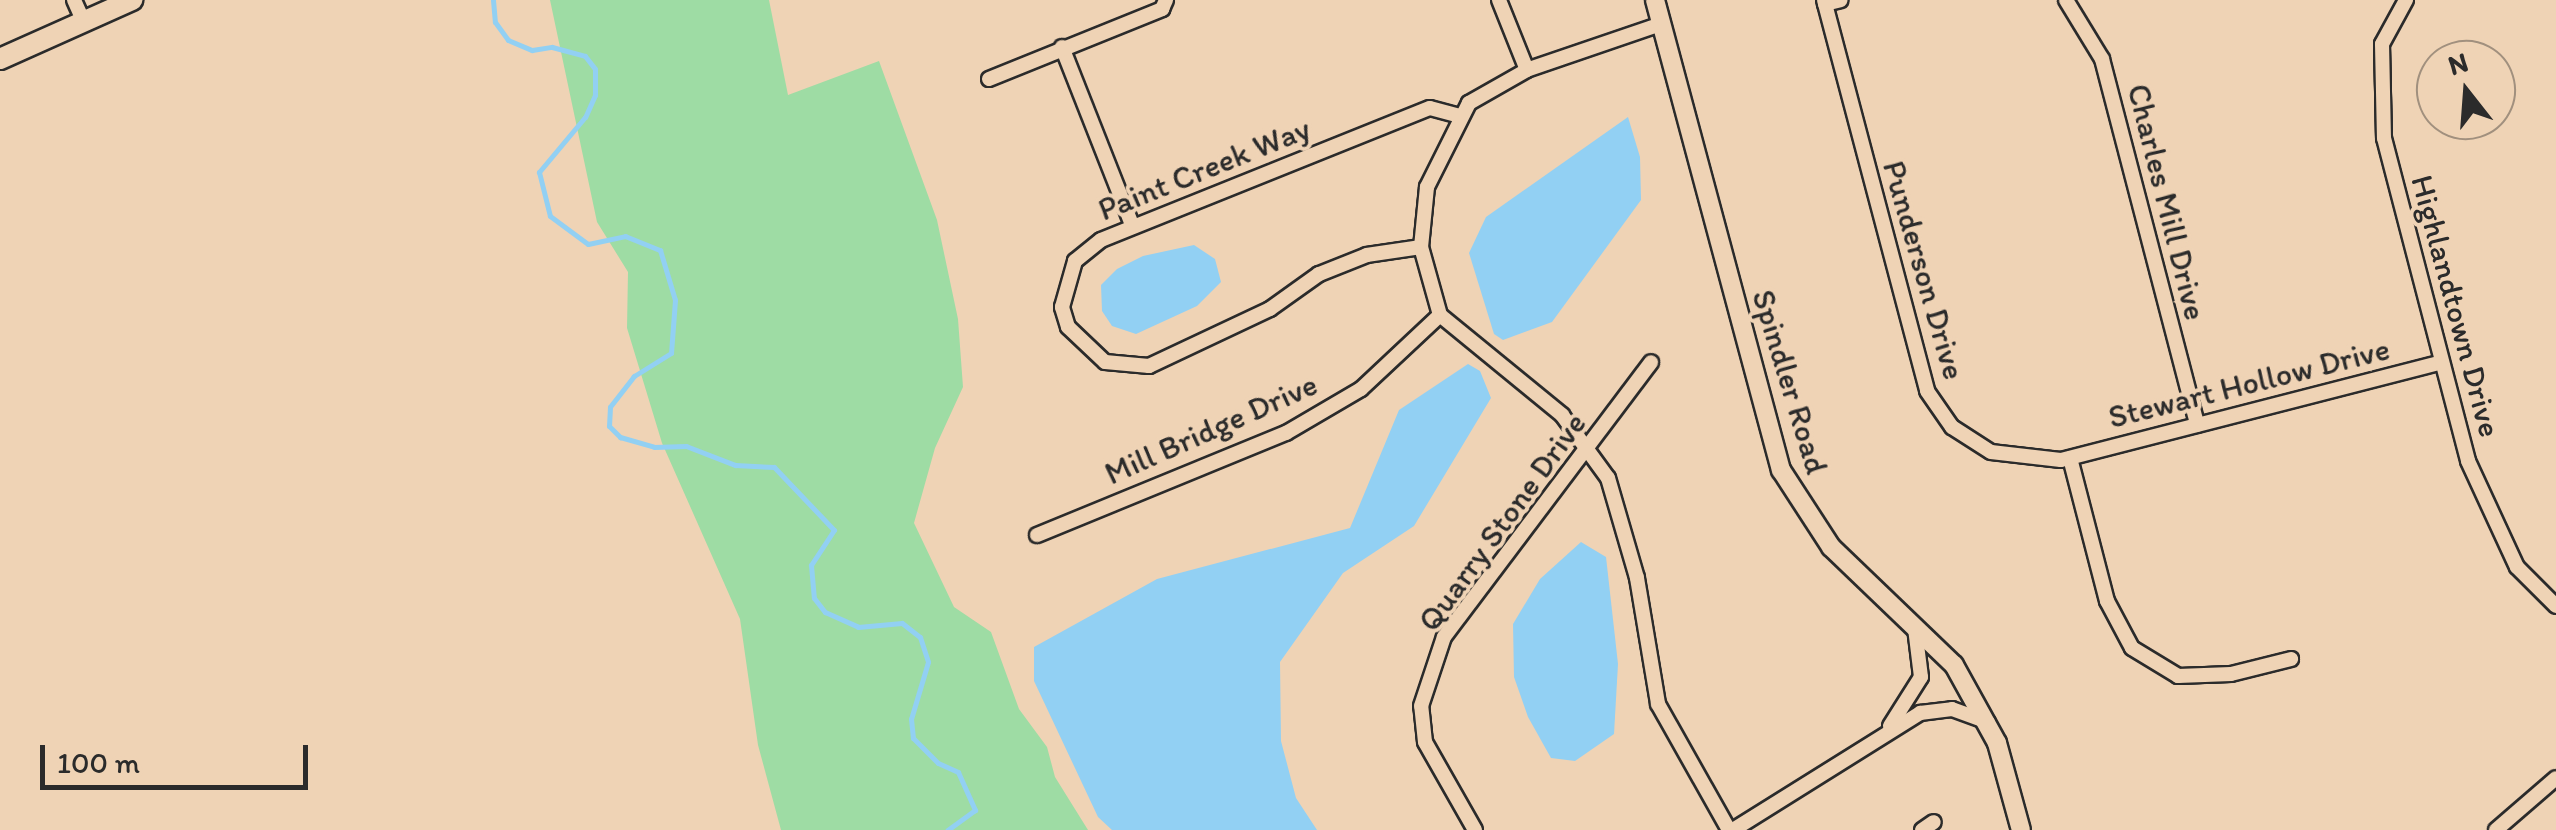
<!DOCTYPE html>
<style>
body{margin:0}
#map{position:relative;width:2556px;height:830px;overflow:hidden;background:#efd3b5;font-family:Itim,sans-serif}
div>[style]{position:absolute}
.green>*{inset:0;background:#9edca4}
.water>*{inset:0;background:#92d0f3}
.stream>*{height:5px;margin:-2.5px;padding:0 2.5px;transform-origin:2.5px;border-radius:2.5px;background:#92d0f3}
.roads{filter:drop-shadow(2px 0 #2b2b2b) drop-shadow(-2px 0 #2b2b2b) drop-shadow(0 2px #2b2b2b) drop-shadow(0 -2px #2b2b2b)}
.minor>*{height:14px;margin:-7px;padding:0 7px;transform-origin:7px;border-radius:7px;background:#efd3b5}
.tertiary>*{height:18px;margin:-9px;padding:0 9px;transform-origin:9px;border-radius:9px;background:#efd3b5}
.secondary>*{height:20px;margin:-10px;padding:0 10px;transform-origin:10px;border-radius:10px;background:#efd3b5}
span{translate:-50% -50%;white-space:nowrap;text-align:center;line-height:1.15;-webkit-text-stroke:8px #efd3b5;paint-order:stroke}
.street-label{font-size:32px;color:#2b2b2b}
.north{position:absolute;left:2416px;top:40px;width:100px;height:100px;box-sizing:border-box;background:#efd3b5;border:2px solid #a1907e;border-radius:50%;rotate:343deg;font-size:28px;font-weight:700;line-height:40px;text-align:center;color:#2b2b2b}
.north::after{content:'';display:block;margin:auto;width:35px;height:45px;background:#2b2b2b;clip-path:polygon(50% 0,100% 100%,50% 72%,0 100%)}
.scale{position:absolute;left:40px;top:745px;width:268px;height:45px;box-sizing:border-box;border:5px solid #2b2b2b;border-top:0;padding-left:12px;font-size:30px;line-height:35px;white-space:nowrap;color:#2b2b2b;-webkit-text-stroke:8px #efd3b5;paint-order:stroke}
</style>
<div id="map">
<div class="green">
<div style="clip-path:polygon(550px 0,769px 0,788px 95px,879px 61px,937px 220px,958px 319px,963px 387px,935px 448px,914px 523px,954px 607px,991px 632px,1019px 709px,1047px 747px,1055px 777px,1088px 830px,781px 830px,758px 745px,740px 619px,662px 443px,627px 328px,628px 272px,597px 222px)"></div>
</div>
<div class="water">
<div style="clip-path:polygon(1628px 117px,1640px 157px,1641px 200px,1552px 322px,1503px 340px,1494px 334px,1469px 253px,1486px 217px)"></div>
<div style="clip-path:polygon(1194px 245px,1215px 259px,1221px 282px,1197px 306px,1136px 334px,1112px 326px,1102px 311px,1101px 285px,1117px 269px,1143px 256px)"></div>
<div style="clip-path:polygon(1468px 364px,1480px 371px,1491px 398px,1414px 526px,1343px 573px,1280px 662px,1281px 741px,1296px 798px,1317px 830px,1112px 830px,1098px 817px,1034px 681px,1034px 647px,1157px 579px,1350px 528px,1399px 410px)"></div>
<div style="clip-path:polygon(1581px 542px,1606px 557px,1618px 664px,1614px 734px,1575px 761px,1551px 758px,1528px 717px,1514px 677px,1513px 624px,1540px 579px)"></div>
</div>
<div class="stream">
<div style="left:493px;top:0;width:22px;rotate:85deg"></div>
<div style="left:495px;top:22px;width:22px;rotate:54deg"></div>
<div style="left:508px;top:40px;width:26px;rotate:23deg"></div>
<div style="left:532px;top:50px;width:20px;rotate:-9deg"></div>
<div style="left:552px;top:47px;width:34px;rotate:15deg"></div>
<div style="left:585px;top:56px;width:16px;rotate:52deg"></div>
<div style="left:595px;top:69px;width:26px;rotate:90deg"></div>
<div style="left:595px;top:95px;width:24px;rotate:114deg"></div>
<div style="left:585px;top:117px;width:72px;rotate:129.9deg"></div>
<div style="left:539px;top:172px;width:45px;rotate:76deg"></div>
<div style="left:550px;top:216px;width:47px;rotate:36.4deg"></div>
<div style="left:588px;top:244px;width:38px;rotate:-12deg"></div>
<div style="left:625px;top:236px;width:38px;rotate:22deg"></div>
<div style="left:660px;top:250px;width:52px;rotate:73.3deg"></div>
<div style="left:675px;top:300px;width:53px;rotate:94.3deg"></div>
<div style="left:671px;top:353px;width:44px;rotate:148.1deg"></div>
<div style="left:634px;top:376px;width:39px;rotate:128deg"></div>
<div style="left:610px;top:407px;width:19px;rotate:93deg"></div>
<div style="left:609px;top:426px;width:16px;rotate:45deg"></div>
<div style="left:620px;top:437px;width:35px;rotate:16deg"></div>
<div style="left:654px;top:447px;width:32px;rotate:-2deg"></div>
<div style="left:686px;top:446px;width:53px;rotate:21.2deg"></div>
<div style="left:735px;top:465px;width:39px;rotate:3deg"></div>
<div style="left:774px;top:467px;width:87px;rotate:46.4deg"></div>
<div style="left:834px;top:530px;width:42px;rotate:123.3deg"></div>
<div style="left:811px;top:565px;width:33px;rotate:85deg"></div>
<div style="left:814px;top:598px;width:18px;rotate:52deg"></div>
<div style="left:825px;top:612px;width:36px;rotate:24deg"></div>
<div style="left:858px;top:627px;width:44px;rotate:-5.2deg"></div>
<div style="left:902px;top:623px;width:23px;rotate:38deg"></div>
<div style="left:920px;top:637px;width:26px;rotate:72deg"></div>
<div style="left:928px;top:662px;width:59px;rotate:106.6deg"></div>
<div style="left:911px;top:719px;width:19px;rotate:84deg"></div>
<div style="left:913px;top:738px;width:35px;rotate:45deg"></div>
<div style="left:938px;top:763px;width:22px;rotate:24deg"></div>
<div style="left:958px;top:772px;width:42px;rotate:65.9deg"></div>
<div style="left:975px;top:810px;width:34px;rotate:144deg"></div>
</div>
<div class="roads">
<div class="minor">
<div style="left:74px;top:0;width:24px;rotate:66deg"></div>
<div style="left:1499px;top:0;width:75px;rotate:68.2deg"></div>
<div style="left:1824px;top:0;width:404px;rotate:75.2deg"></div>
<div style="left:1927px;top:391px;width:44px;rotate:55.2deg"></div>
<div style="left:1952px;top:427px;width:46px;rotate:32.7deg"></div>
<div style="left:1991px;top:452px;width:70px;rotate:6.5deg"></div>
<div style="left:2061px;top:460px;width:393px;rotate:-14.4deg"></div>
<div style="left:2066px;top:0;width:69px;rotate:58.6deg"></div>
<div style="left:2102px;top:59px;width:378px;rotate:75.4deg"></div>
<div style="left:2406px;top:0;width:50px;rotate:118.6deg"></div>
<div style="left:2382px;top:44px;width:94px;rotate:88.8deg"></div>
<div style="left:2384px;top:138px;width:334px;rotate:75.4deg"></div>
<div style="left:2468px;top:461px;width:117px;rotate:65.2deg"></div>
<div style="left:2517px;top:567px;width:55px;rotate:45deg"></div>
<div style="left:1825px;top:4px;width:16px;rotate:-14deg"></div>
<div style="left:1661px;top:24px;width:142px;rotate:161.1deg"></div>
<div style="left:1527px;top:70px;width:67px;rotate:150.4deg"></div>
<div style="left:1469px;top:103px;width:94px;rotate:116.6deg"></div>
<div style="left:1427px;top:187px;width:60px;rotate:95.7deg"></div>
<div style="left:1421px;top:247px;width:71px;rotate:74.4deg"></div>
<div style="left:1440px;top:315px;width:158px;rotate:39.3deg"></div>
<div style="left:1562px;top:415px;width:78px;rotate:53.9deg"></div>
<div style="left:1608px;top:478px;width:104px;rotate:73.8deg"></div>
<div style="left:1637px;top:578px;width:128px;rotate:80.5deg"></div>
<div style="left:1658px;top:704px;width:145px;rotate:60.6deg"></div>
<div style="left:1062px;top:47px;width:193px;rotate:68.5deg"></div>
<div style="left:989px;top:79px;width:187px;rotate:-22deg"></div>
<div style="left:1162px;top:9px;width:10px;rotate:-66deg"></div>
<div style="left:1421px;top:247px;width:55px;rotate:171.6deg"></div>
<div style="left:1367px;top:255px;width:52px;rotate:158.4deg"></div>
<div style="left:1319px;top:274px;width:60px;rotate:144.5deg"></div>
<div style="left:1270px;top:309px;width:134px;rotate:154.8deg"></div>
<div style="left:1149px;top:366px;width:44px;rotate:-174.8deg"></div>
<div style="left:1105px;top:362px;width:51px;rotate:-136.6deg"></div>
<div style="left:1068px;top:327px;width:21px;rotate:-107deg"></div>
<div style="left:1062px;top:307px;width:48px;rotate:-74.2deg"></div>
<div style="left:1075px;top:261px;width:33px;rotate:-39deg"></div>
<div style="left:1101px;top:240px;width:354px;rotate:-21.9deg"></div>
<div style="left:1430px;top:108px;width:30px;rotate:15deg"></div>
<div style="left:2070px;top:458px;width:148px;rotate:75.5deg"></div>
<div style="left:2107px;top:601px;width:53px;rotate:62deg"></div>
<div style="left:2132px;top:648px;width:54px;rotate:31.3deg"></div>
<div style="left:2178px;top:676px;width:53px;rotate:-2.2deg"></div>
<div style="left:2231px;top:674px;width:62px;rotate:-14deg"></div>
<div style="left:1037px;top:535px;width:269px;rotate:-22.3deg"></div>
<div style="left:1286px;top:433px;width:87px;rotate:-30.4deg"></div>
<div style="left:1361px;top:389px;width:108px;rotate:-43.1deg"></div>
<div style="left:1890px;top:726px;width:58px;rotate:-57.7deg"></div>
<div style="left:1921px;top:677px;width:49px;rotate:-97deg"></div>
<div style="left:1475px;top:830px;width:101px;rotate:-119.6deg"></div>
<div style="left:1425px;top:742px;width:36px;rotate:-96deg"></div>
<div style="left:1421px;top:706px;width:73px;rotate:-71.6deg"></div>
<div style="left:1444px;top:637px;width:344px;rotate:-53deg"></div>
<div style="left:1733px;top:830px;width:221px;rotate:-32deg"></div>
<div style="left:1920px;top:713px;width:32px;rotate:-7deg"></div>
<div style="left:1952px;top:709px;width:38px;rotate:20deg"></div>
<div style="left:1922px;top:830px;width:14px;rotate:-34deg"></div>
<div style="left:2496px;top:830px;width:79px;rotate:-40.9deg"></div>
</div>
<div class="tertiary">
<div style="left:1655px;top:0;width:487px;rotate:75deg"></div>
<div style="left:1781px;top:470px;width:92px;rotate:57deg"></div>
<div style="left:1831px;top:547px;width:170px;rotate:43.8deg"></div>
<div style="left:1954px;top:665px;width:89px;rotate:61.1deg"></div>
<div style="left:1997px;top:743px;width:90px;rotate:74.6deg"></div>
</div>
<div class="secondary">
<div style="left:0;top:59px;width:145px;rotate:-24.1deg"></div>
</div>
</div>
<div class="street-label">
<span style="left:1204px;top:169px;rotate:-22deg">Paint Creek Way</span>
<span style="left:2167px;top:202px;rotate:76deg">Charles Mill Drive</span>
<span style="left:1924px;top:270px;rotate:74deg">Punderson Drive</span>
<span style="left:2456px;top:306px;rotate:75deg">Highlandtown Drive</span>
<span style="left:1790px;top:382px;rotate:73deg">Spindler Road</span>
<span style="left:2249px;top:383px;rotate:-14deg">Stewart Hollow Drive</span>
<span style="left:1211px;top:429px;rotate:-24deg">Mill Bridge Drive</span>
<span style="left:1502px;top:522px;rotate:-54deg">Quarry Stone Drive</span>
</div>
<div class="north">N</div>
<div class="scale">100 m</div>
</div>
